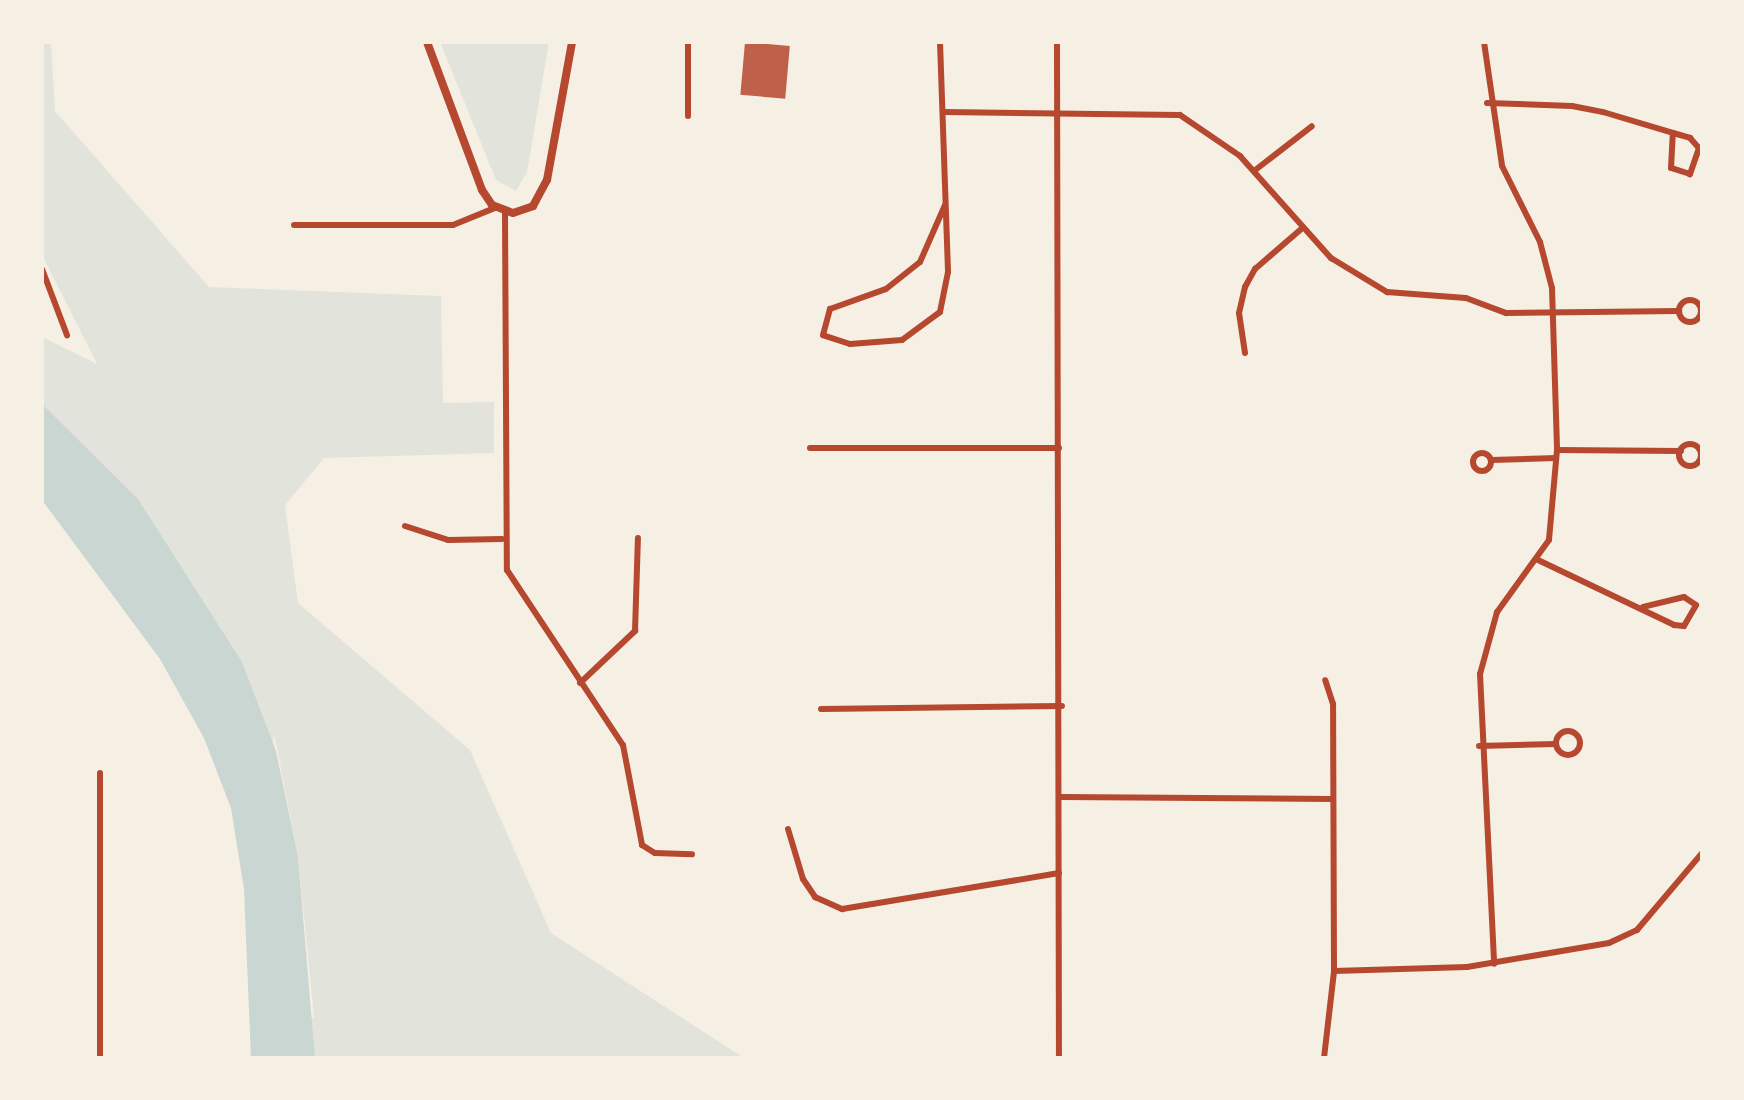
<!DOCTYPE html>
<style>
body{margin:0}
#map{position:relative;width:1744px;height:1100px;overflow:hidden;background:#f6efe4;font-family:Barlow,sans-serif}
div>[style]{position:absolute}
.green>*{inset:0;background:#e2e4dc}
.water>*{inset:0;background:#c9d6d2}
.building>*{inset:0;background:#bf614a;transform-origin:0 0}
.minor>*{height:6px;margin:-3px;padding:0 3px;transform-origin:3px;border-radius:3px;background:#b5482f}
.minor>.ring{margin:-3px;padding:0;box-sizing:content-box;background:none;border:6px solid #b5482f;border-radius:50%}
.tertiary>*{height:8px;margin:-4px;padding:0 4px;transform-origin:4px;border-radius:4px;background:#b5482f}
span{translate:-50% -50%;white-space:nowrap;text-align:center;line-height:1.15;-webkit-text-stroke:6px #f6efe4;paint-order:stroke}
.frame{position:absolute;inset:0;border:44px solid #f6efe4;pointer-events:none}
</style>
<div id="map">
<div class="green">
<div style="clip-path:polygon(42px 42px,51px 42px,55px 111px,209px 287px,441px 296px,443px 403px,494px 402px,494px 453px,324px 458px,285px 505px,298px 603px,470px 750px,551px 933px,744px 1058px,282px 1058px,286px 1018px,314px 1018px,298px 857px,274px 733px,269px 810px,42px 404px,42px 337px,97px 364px,42px 255px)"></div>
<div style="clip-path:polygon(440px 42px,549px 42px,527px 172px,516px 191px,496px 180px)"></div>
</div>
<div class="water">
<div style="clip-path:polygon(42px 404px,138px 499px,242px 662px,276px 751px,298px 857px,315px 1058px,251px 1058px,244px 889px,231px 808px,204px 738px,160px 659px,42px 500px)"></div>
</div>
<div class="building">
<div style="left:745px;top:42px;width:45px;height:53px;rotate:5deg"></div>
</div>
<div class="minor">
<div style="left:688px;top:42px;width:74px;rotate:90deg"></div>
<div style="left:940px;top:42px;width:230px;rotate:88deg"></div>
<div style="left:948px;top:272px;width:41px;rotate:101.3deg"></div>
<div style="left:940px;top:312px;width:47px;rotate:143.6deg"></div>
<div style="left:902px;top:340px;width:52px;rotate:175.6deg"></div>
<div style="left:850px;top:344px;width:28px;rotate:-162deg"></div>
<div style="left:823px;top:335px;width:27px;rotate:-75deg"></div>
<div style="left:830px;top:309px;width:59px;rotate:-19.7deg"></div>
<div style="left:886px;top:289px;width:43px;rotate:-38.5deg"></div>
<div style="left:920px;top:262px;width:62px;rotate:-66.3deg"></div>
<div style="left:1057px;top:42px;width:1016px;rotate:89.89deg"></div>
<div style="left:1484px;top:42px;width:125px;rotate:81.7deg"></div>
<div style="left:1502px;top:166px;width:85px;rotate:63.4deg"></div>
<div style="left:1540px;top:242px;width:48px;rotate:75.4deg"></div>
<div style="left:1552px;top:288px;width:162px;rotate:88.2deg"></div>
<div style="left:1557px;top:450px;width:90px;rotate:95.1deg"></div>
<div style="left:1549px;top:540px;width:89px;rotate:125.8deg"></div>
<div style="left:1497px;top:612px;width:64px;rotate:105.3deg"></div>
<div style="left:1480px;top:674px;width:290px;rotate:87.2deg"></div>
<div style="left:1487px;top:103px;width:85px;rotate:2deg"></div>
<div style="left:1572px;top:106px;width:32px;rotate:11deg"></div>
<div style="left:1603px;top:112px;width:73px;rotate:16.7deg"></div>
<div style="left:1673px;top:133px;width:18px;rotate:16deg"></div>
<div style="left:1690px;top:138px;width:13px;rotate:48deg"></div>
<div style="left:1699px;top:148px;width:28px;rotate:109deg"></div>
<div style="left:1690px;top:174px;width:20px;rotate:-162deg"></div>
<div style="left:1671px;top:168px;width:35px;rotate:-87deg"></div>
<div style="left:944px;top:112px;width:236px;rotate:0.7deg"></div>
<div style="left:1180px;top:115px;width:73px;rotate:34.3deg"></div>
<div style="left:1240px;top:156px;width:137px;rotate:48.3deg"></div>
<div style="left:1331px;top:258px;width:66px;rotate:31.3deg"></div>
<div style="left:1387px;top:292px;width:79px;rotate:4.3deg"></div>
<div style="left:1466px;top:298px;width:43px;rotate:20.6deg"></div>
<div style="left:1506px;top:313px;width:173px;rotate:-0.7deg"></div>
<div style="left:1254px;top:171px;width:73px;rotate:-37.8deg"></div>
<div style="left:505px;top:212px;width:358px;rotate:89.7deg"></div>
<div style="left:507px;top:570px;width:210px;rotate:56.5deg"></div>
<div style="left:623px;top:745px;width:102px;rotate:79.2deg"></div>
<div style="left:642px;top:845px;width:15px;rotate:32deg"></div>
<div style="left:655px;top:853px;width:37px;rotate:2deg"></div>
<div style="left:294px;top:225px;width:159px"></div>
<div style="left:453px;top:225px;width:48px;rotate:-22.2deg"></div>
<div style="left:42px;top:269px;width:71px;rotate:69.3deg"></div>
<div class="ring" style="left:1679px;top:300px;width:16px;height:16px"></div>
<div style="left:1245px;top:353px;width:40px;rotate:-98.5deg"></div>
<div style="left:1239px;top:313px;width:27px;rotate:-77deg"></div>
<div style="left:1245px;top:287px;width:21px;rotate:-61deg"></div>
<div style="left:1255px;top:269px;width:60px;rotate:-40.9deg"></div>
<div class="ring" style="left:1679px;top:444px;width:16px;height:16px"></div>
<div style="left:810px;top:448px;width:249px"></div>
<div style="left:1557px;top:450px;width:124px;rotate:0.5deg"></div>
<div class="ring" style="left:1473px;top:453px;width:12px;height:12px"></div>
<div style="left:1491px;top:460px;width:65px;rotate:-1.8deg"></div>
<div style="left:405px;top:526px;width:45px;rotate:18deg"></div>
<div style="left:448px;top:540px;width:54px;rotate:-1.1deg"></div>
<div style="left:1538px;top:560px;width:151px;rotate:25.5deg"></div>
<div style="left:1674px;top:625px;width:10px;rotate:6deg"></div>
<div style="left:1684px;top:626px;width:24px;rotate:-60deg"></div>
<div style="left:1696px;top:605px;width:14px;rotate:-146deg"></div>
<div style="left:1684px;top:597px;width:42px;rotate:166.3deg"></div>
<div style="left:580px;top:683px;width:76px;rotate:-43.4deg"></div>
<div style="left:635px;top:631px;width:93px;rotate:-88.2deg"></div>
<div style="left:821px;top:709px;width:241px;rotate:-0.7deg"></div>
<div class="ring" style="left:1556px;top:731px;width:18px;height:18px"></div>
<div style="left:1479px;top:746px;width:77px;rotate:-1.5deg"></div>
<div style="left:1061px;top:797px;width:272px;rotate:0.4deg"></div>
<div style="left:788px;top:829px;width:52px;rotate:73.3deg"></div>
<div style="left:803px;top:879px;width:22px;rotate:56deg"></div>
<div style="left:815px;top:897px;width:30px;rotate:24deg"></div>
<div style="left:842px;top:909px;width:220px;rotate:-9.4deg"></div>
<div style="left:1334px;top:971px;width:133px;rotate:-1.7deg"></div>
<div style="left:1467px;top:967px;width:144px;rotate:-9.6deg"></div>
<div style="left:1609px;top:943px;width:31px;rotate:-25deg"></div>
<div style="left:1637px;top:930px;width:101px;rotate:-49.8deg"></div>
<div style="left:100px;top:1058px;width:285px;rotate:-90deg"></div>
<div style="left:1324px;top:1058px;width:88px;rotate:-83.4deg"></div>
<div style="left:1334px;top:971px;width:267px;rotate:-90.2deg"></div>
<div style="left:1333px;top:704px;width:25px;rotate:-108deg"></div>
</div>
<div class="tertiary">
<div style="left:427px;top:42px;width:158px;rotate:69.6deg"></div>
<div style="left:482px;top:190px;width:18px;rotate:56deg"></div>
<div style="left:492px;top:205px;width:22px;rotate:21deg"></div>
<div style="left:513px;top:213px;width:21px;rotate:-19deg"></div>
<div style="left:533px;top:206px;width:30px;rotate:-62deg"></div>
<div style="left:547px;top:180px;width:140px;rotate:-79.7deg"></div>
</div>
<div class="frame"></div>
</div>
